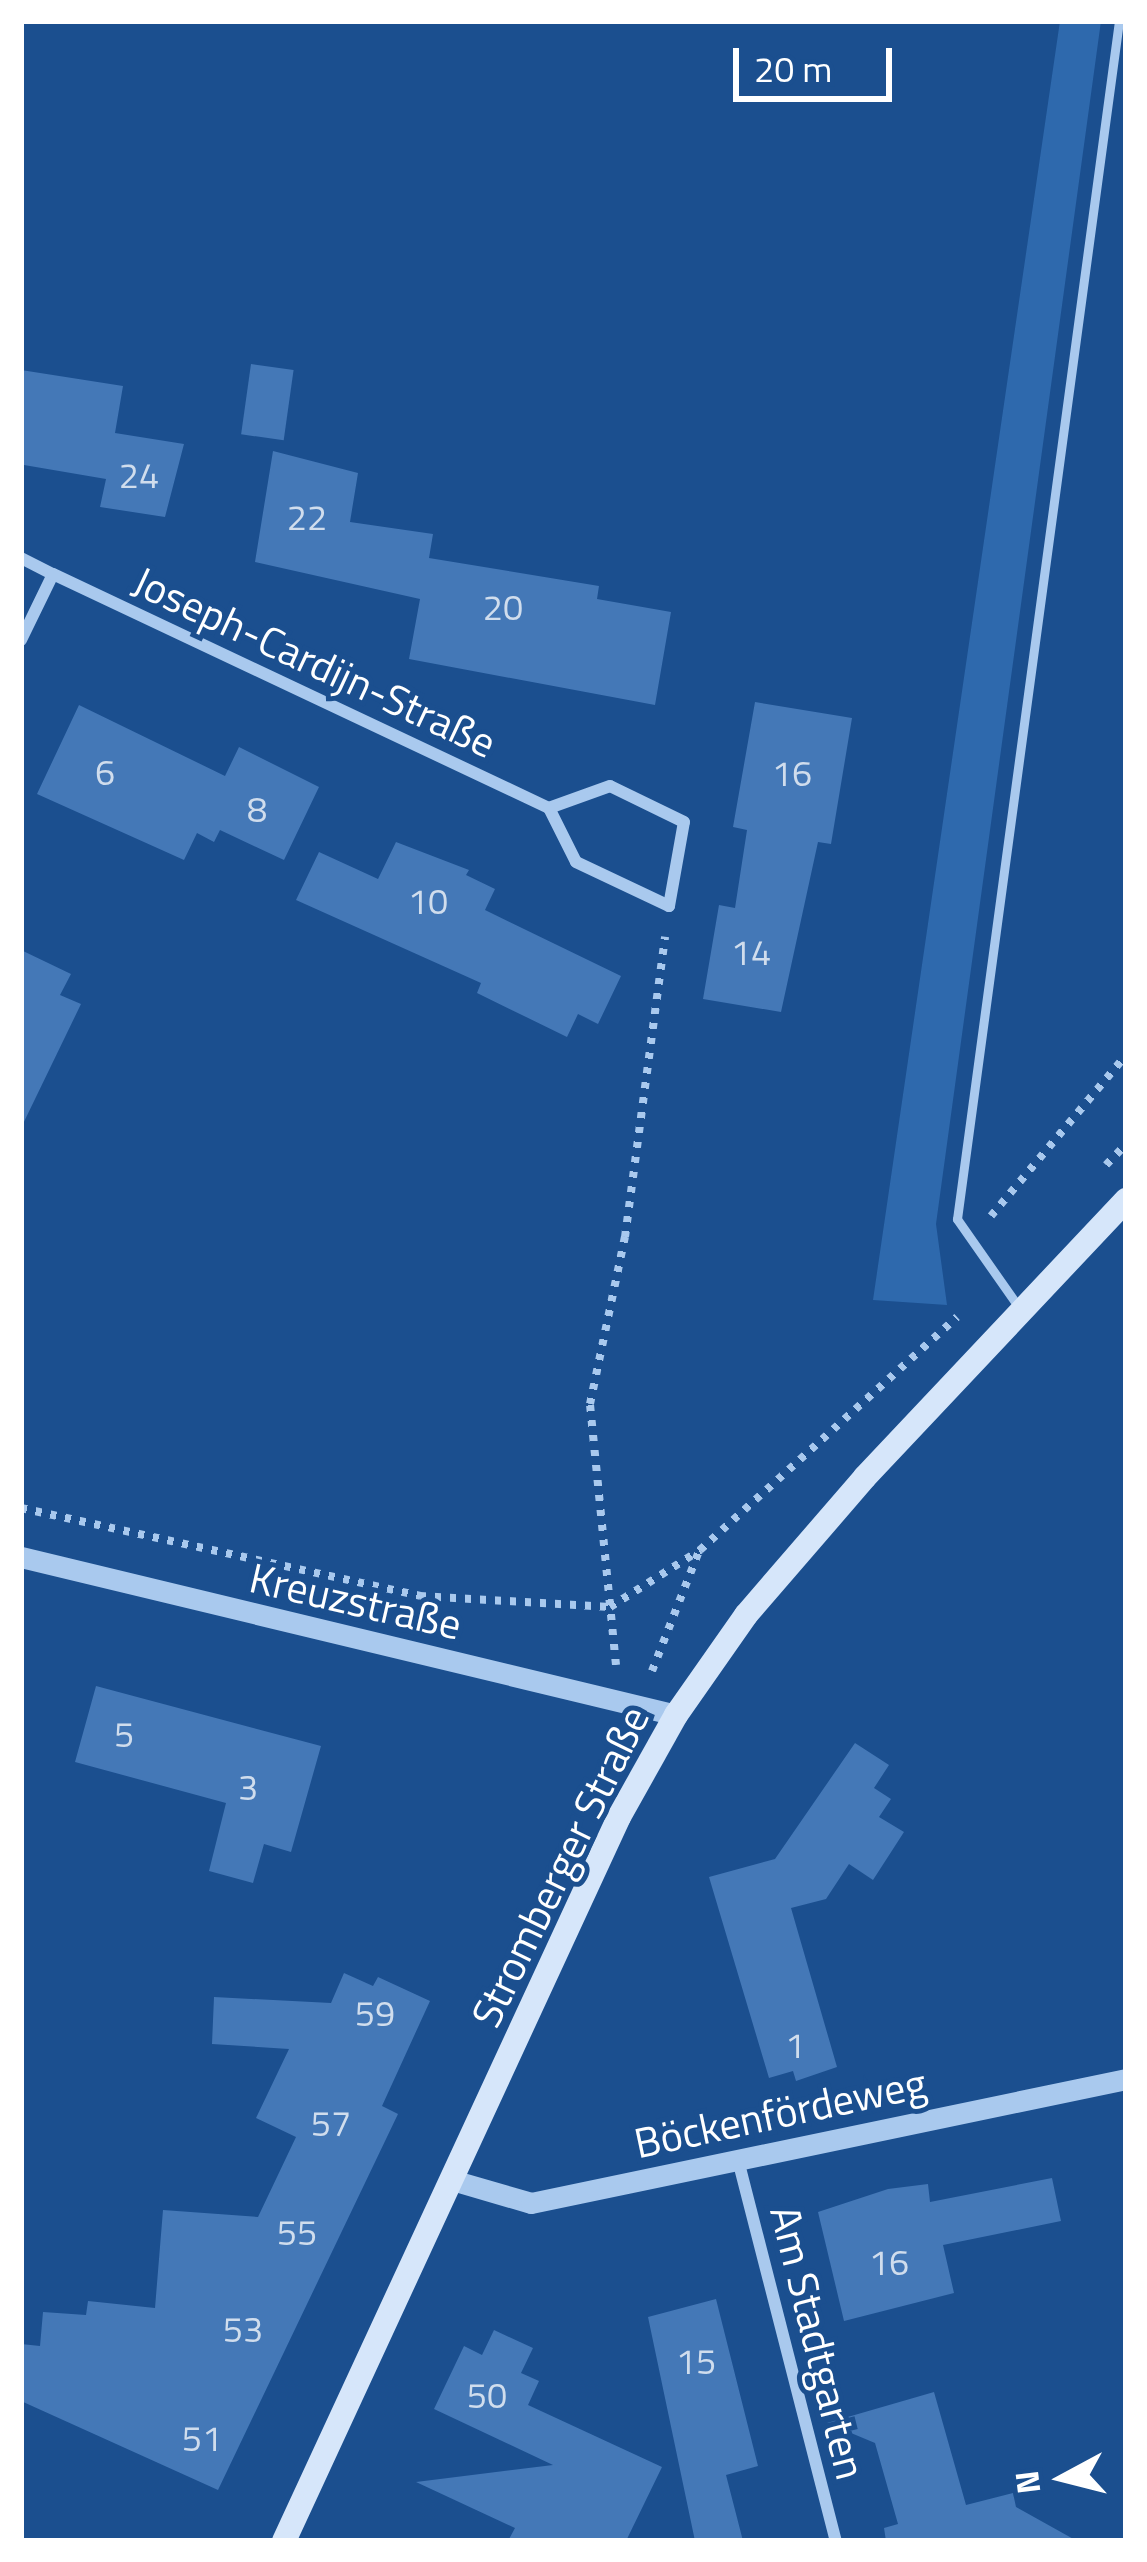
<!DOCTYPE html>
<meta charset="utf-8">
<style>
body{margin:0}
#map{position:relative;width:1147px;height:2562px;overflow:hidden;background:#1b4f8f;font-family:"Titillium Web",sans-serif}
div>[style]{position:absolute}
.green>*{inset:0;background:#2e69ad}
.building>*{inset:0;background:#4478b7;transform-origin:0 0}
.path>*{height:8px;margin-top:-4px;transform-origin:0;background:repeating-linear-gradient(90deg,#a9c9ee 0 6px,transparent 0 15px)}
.service>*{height:9px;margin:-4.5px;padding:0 4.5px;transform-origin:4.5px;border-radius:4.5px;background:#a9c9ee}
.minor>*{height:12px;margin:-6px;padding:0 6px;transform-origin:6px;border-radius:6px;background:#a9c9ee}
.tertiary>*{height:21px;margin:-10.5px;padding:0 10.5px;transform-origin:10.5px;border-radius:10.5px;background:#a9c9ee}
.secondary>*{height:24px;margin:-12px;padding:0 12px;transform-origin:12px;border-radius:12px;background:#d6e6fa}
span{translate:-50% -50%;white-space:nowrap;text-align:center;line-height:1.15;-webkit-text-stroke:10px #1b4f8f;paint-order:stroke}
.number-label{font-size:36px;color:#d0dded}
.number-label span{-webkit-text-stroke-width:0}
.street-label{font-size:42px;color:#fff}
.frame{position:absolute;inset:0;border:24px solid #fff;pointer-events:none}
.north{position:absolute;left:1003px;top:2418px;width:120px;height:120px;-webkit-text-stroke:9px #1b4f8f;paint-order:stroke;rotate:263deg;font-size:33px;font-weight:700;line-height:48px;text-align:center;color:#fff}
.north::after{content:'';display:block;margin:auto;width:42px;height:54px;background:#fff;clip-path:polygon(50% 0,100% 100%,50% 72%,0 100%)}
.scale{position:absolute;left:733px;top:48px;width:159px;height:54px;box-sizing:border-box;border:6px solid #fff;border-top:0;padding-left:15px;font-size:36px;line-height:42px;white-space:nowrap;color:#fff;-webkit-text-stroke:9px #1b4f8f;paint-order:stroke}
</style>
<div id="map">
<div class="green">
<div style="clip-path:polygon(1060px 21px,1101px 21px,936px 1224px,947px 1305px,873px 1300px)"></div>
</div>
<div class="building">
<div style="left:251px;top:364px;width:43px;height:71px;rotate:8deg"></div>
<div style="clip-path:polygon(21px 370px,123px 386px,115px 433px,184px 444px,165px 517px,100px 507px,106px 479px,24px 465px)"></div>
<div style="clip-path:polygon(273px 451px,358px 473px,350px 522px,433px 534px,429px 558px,599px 586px,597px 599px,671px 612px,655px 705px,409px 659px,420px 599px,255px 562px)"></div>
<div style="clip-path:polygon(755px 702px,852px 718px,831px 844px,818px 842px,781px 1012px,703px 999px,719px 905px,735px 908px,747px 830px,733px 827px)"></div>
<div style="clip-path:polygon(79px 705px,225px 776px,239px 747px,319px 787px,284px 860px,220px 830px,214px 842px,197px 833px,184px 860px,37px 794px)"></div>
<div style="clip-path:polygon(396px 842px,469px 870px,466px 875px,495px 889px,485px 910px,621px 976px,598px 1024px,578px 1014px,567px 1037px,477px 993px,481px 983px,296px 900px,319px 852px,378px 879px)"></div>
<div style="clip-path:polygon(21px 950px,71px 974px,60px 995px,81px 1004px,21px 1128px)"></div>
<div style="clip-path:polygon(96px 1686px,321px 1746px,291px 1852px,264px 1844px,253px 1883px,209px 1871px,226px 1803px,75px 1762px)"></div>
<div style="clip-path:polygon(855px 1743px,889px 1765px,874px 1788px,891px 1799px,879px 1817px,904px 1832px,873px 1880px,849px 1864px,826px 1899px,791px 1908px,837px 2067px,796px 2081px,793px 2071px,769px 2078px,709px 1877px,775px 1859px)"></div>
<div style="clip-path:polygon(344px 1973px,373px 1986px,378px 1977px,430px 2001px,382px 2106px,398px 2114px,218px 2490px,21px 2401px,21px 2344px,40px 2346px,43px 2312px,86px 2315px,88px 2301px,155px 2308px,163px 2210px,258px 2217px,296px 2137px,256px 2118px,289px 2049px,212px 2044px,214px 1997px,331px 2003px)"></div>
<div style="clip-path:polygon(1052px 2178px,1061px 2221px,943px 2245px,954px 2293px,844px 2321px,818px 2212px,888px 2189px,928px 2184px,930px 2202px)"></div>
<div style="clip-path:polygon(716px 2299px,758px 2466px,726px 2475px,743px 2541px,695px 2541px,648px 2317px)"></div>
<div style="clip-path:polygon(494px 2330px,533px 2348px,521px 2373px,539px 2381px,528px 2405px,662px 2467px,626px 2541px,508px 2541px,515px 2528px,416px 2482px,553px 2465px,434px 2409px,464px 2346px,482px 2355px)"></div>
<div style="clip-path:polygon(934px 2392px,966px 2505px,1013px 2493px,1016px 2507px,1077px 2541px,886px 2541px,884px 2528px,898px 2524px,875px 2443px,827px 2423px)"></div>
</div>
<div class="path">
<div style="left:1106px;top:1165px;width:29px;rotate:-46deg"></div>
<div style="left:991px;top:1216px;width:210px;rotate:-50deg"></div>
<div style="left:21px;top:1508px;width:409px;rotate:12.4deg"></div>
<div style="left:420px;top:1596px;width:190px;rotate:3.3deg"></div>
<div style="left:610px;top:1607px;width:107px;rotate:-32.3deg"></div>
<div style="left:700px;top:1550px;width:347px;rotate:-42.2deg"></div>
<div style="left:616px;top:1665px;width:262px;rotate:-95.7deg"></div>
<div style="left:590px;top:1404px;width:171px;rotate:-78.2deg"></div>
<div style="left:625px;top:1237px;width:303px;rotate:-82.4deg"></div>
<div style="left:652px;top:1671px;width:129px;rotate:-68.6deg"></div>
</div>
<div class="service">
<div style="left:1020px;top:1309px;width:110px;rotate:-125deg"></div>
<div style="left:957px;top:1219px;width:1209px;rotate:-82.3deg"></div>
</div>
<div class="minor">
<div style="left:21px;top:558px;width:36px;rotate:27deg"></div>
<div style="left:21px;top:640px;width:73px;rotate:-64.1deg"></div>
<div style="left:53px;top:574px;width:548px;rotate:25.26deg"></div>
<div style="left:549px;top:808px;width:60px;rotate:63.4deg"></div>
<div style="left:576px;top:862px;width:103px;rotate:25.3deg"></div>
<div style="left:669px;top:906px;width:85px;rotate:-79.9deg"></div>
<div style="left:684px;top:822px;width:82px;rotate:-154.1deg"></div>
<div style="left:610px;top:786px;width:65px;rotate:160.2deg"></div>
<div style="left:738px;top:2160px;width:393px;rotate:75.6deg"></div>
</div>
<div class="tertiary">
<div style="left:21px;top:1557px;width:674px;rotate:13.56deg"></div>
<div style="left:452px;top:2180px;width:82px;rotate:16.2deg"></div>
<div style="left:531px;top:2203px;width:608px;rotate:-11.77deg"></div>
</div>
<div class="secondary">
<div style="left:284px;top:2541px;width:798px;rotate:-65.17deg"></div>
<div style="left:619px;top:1817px;width:117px;rotate:-60.8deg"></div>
<div style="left:676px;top:1715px;width:122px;rotate:-55deg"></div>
<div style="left:746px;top:1615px;width:182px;rotate:-49.2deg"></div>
<div style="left:865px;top:1477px;width:381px;rotate:-46.7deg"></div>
</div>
<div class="number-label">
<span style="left:139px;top:475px">24</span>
<span style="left:307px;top:517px">22</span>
<span style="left:503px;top:607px">20</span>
<span style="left:105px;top:772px">6</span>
<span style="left:792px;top:773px">16</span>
<span style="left:257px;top:809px">8</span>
<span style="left:428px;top:901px">10</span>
<span style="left:751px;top:952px">14</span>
<span style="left:124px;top:1734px">5</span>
<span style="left:248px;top:1787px">3</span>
<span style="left:375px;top:2013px">59</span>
<span style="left:795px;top:2045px">1</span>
<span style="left:331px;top:2123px">57</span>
<span style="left:297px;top:2232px">55</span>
<span style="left:889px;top:2262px">16</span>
<span style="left:243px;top:2329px">53</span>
<span style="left:696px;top:2361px">15</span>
<span style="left:487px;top:2395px">50</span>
<span style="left:202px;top:2438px">51</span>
</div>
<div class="street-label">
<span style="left:315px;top:661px;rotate:25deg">Joseph-Cardijn-Straße</span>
<span style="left:356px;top:1600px;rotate:13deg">Kreuzstraße</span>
<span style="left:559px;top:1866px;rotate:-64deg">Stromberger Straße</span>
<span style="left:780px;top:2112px;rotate:-12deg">Böckenfördeweg</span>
<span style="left:819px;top:2342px;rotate:76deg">Am Stadtgarten</span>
</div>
<div class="frame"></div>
<div class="north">N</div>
<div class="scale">20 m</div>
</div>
